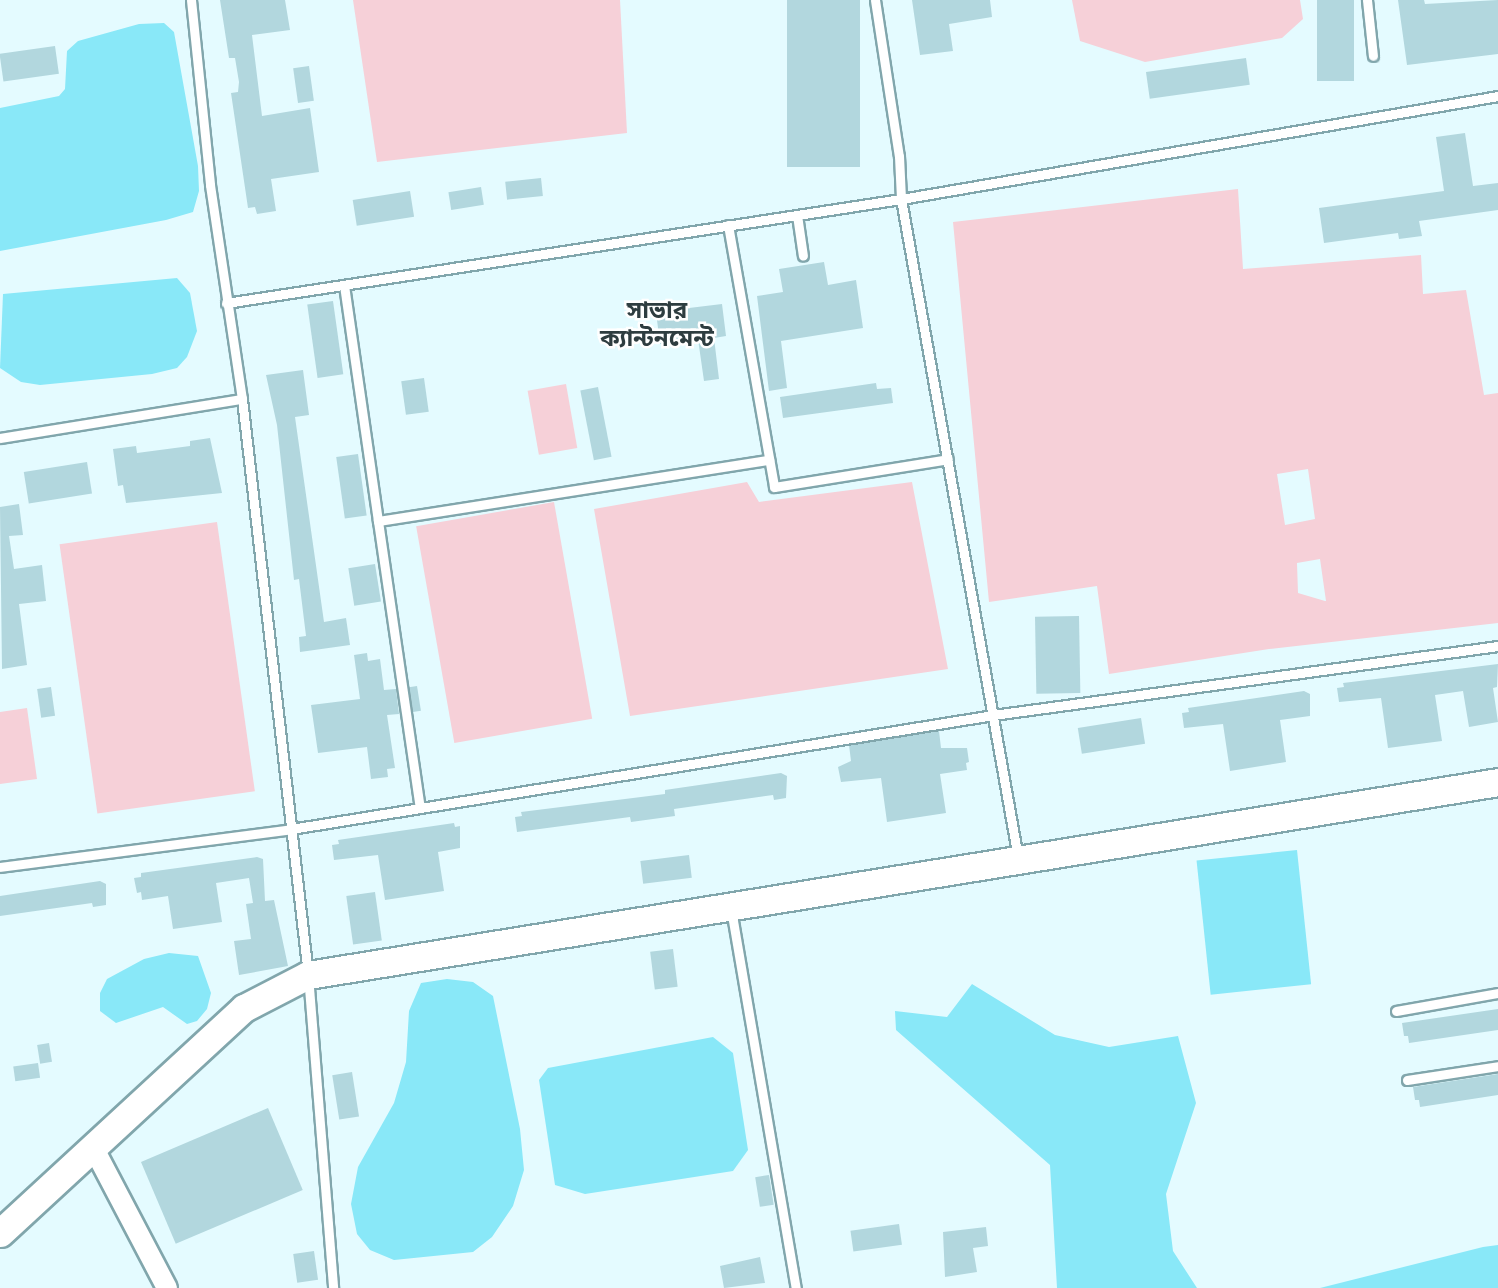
<!DOCTYPE html>
<meta charset="utf-8">
<style>
body{margin:0}
#map{position:relative;width:1498px;height:1288px;overflow:hidden;background:#e4fbff;font-family:"Varela Round","Noto Sans Bengali",sans-serif}
div>[style]{position:absolute}
.green>*{inset:0;background:#f6d0d8;transform-origin:0 0}
.water>*{inset:0;background:#89e8f8;transform-origin:0 0}
.building>*{inset:0;background:#b2d7de;transform-origin:0 0}
.roads{filter:drop-shadow(2px 0 #81a6ac) drop-shadow(-2px 0 #81a6ac) drop-shadow(0 2px #81a6ac) drop-shadow(0 -2px #81a6ac)}
.lane>*{height:9px;margin:-4.5px;padding:0 4.5px;transform-origin:4.5px;border-radius:4.5px;background:#fff}
.street>*{height:20px;margin:-10px;padding:0 10px;transform-origin:10px;border-radius:10px;background:#fff}
.secondary>*{height:27px;margin:-13.5px;padding:0 13.5px;transform-origin:13.5px;border-radius:13.5px;background:#fff}
span{translate:-50% -50%;white-space:nowrap;text-align:center;line-height:1.15;-webkit-text-stroke:5px #fff;paint-order:stroke}
.district-label{font-size:24px;color:#2e3d40;font-weight:700}
</style>
<div id="map">
<div class="green">
<div style="clip-path:polygon(353px 0,620px 0,627px 133px,377px 162px)"></div>
<div style="clip-path:polygon(1072px 0,1300px 0,1303px 19px,1282px 38px,1145px 62px,1080px 41px)"></div>
<div style="clip-path:polygon(evenodd,1238px 189px,1243px 269px,1421px 255px,1423px 294px,1466px 290px,1484px 395px,1498px 393px,1498px 623px,1269px 649px,1109px 674px,1097px 586px,989px 602px,953px 222px,1238px 189px,1308px 469px,1315px 519px,1285px 525px,1277px 474px,1308px 469px,1238px 189px,1320px 559px,1326px 601px,1325px 601px,1298px 593px,1297px 563px,1320px 559px)"></div>
<div style="left:566px;top:384px;width:65px;height:39px;rotate:80deg"></div>
<div style="clip-path:polygon(747px 482px,759px 502px,912px 482px,948px 669px,630px 716px,594px 509px)"></div>
<div style="left:554px;top:502px;width:220px;height:140px;rotate:80deg"></div>
<div style="left:217px;top:522px;width:272px;height:159px;rotate:82deg"></div>
<div style="clip-path:polygon(27px 708px,37px 779px,0 784px,0 712px)"></div>
</div>
<div class="water">
<div style="clip-path:polygon(164px 23px,174px 32px,198px 166px,199px 191px,193px 212px,166px 220px,0 251px,0 108px,59px 96px,65px 89px,67px 51px,78px 41px,139px 24px)"></div>
<div style="clip-path:polygon(177px 278px,190px 293px,197px 331px,187px 357px,177px 368px,152px 374px,40px 385px,21px 382px,0 368px,3px 294px)"></div>
<div style="left:1297px;top:850px;width:135px;height:101px;rotate:84deg"></div>
<div style="clip-path:polygon(169px 953px,198px 956px,211px 993px,207px 1009px,197px 1021px,187px 1024px,163px 1007px,116px 1023px,100px 1011px,100px 993px,107px 979px,144px 959px)"></div>
<div style="clip-path:polygon(447px 979px,473px 982px,493px 996px,520px 1129px,524px 1170px,513px 1206px,492px 1237px,473px 1252px,394px 1260px,370px 1250px,357px 1234px,351px 1204px,358px 1167px,394px 1103px,406px 1062px,409px 1011px,421px 983px)"></div>
<div style="clip-path:polygon(972px 984px,1055px 1035px,1109px 1047px,1178px 1036px,1196px 1103px,1166px 1194px,1173px 1251px,1197px 1288px,1057px 1288px,1050px 1165px,896px 1030px,895px 1011px,947px 1017px)"></div>
<div style="clip-path:polygon(713px 1037px,733px 1053px,748px 1150px,733px 1171px,585px 1194px,555px 1185px,539px 1080px,548px 1068px)"></div>
<div style="clip-path:polygon(1498px 1245px,1498px 1288px,1320px 1288px,1483px 1247px)"></div>
</div>
<div class="building">
<div style="clip-path:polygon(220px 0,285px 0,290px 30px,252px 35px,262px 116px,310px 108px,319px 172px,271px 179px,276px 211px,257px 214px,255px 207px,248px 208px,231px 93px,238px 92px,239px 82px,235px 58px,229px 58px)"></div>
<div style="left:787px;top:0;width:73px;height:167px"></div>
<div style="clip-path:polygon(912px 0,990px 0,992px 17px,949px 24px,953px 51px,920px 55px)"></div>
<div style="left:1317px;top:0;width:37px;height:81px"></div>
<div style="clip-path:polygon(1398px 0,1424px 0,1425px 4px,1498px 0,1498px 54px,1407px 65px)"></div>
<div style="left:55px;top:46px;width:28px;height:56px;rotate:82deg"></div>
<div style="left:1246px;top:58px;width:27px;height:101px;rotate:82deg"></div>
<div style="left:309px;top:66px;width:35px;height:16px;rotate:82deg"></div>
<div style="clip-path:polygon(1465px 133px,1473px 186px,1498px 183px,1498px 210px,1419px 221px,1422px 236px,1399px 239px,1398px 233px,1324px 243px,1319px 208px,1444px 191px,1436px 137px)"></div>
<div style="left:541px;top:178px;width:18px;height:36px;rotate:84deg"></div>
<div style="left:481px;top:187px;width:18px;height:33px;rotate:81deg"></div>
<div style="left:410px;top:191px;width:26px;height:58px;rotate:81deg"></div>
<div style="clip-path:polygon(824px 262px,828px 285px,856px 280px,863px 328px,781px 341px,787px 388px,769px 391px,757px 296px,783px 292px,779px 269px)"></div>
<div style="left:333px;top:301px;width:74px;height:26px;rotate:82deg"></div>
<div style="clip-path:polygon(722px 304px,726px 336px,714px 338px,719px 379px,704px 381px,698px 339px,660px 344px,656px 312px)"></div>
<div style="clip-path:polygon(303px 370px,309px 415px,295px 417px,324px 622px,346px 618px,350px 645px,300px 652px,299px 637px,306px 636px,299px 579px,294px 580px,277px 425px,266px 375px)"></div>
<div style="left:424px;top:378px;width:34px;height:23px;rotate:82deg"></div>
<div style="clip-path:polygon(876px 383px,877px 389px,891px 388px,893px 403px,783px 418px,780px 397px)"></div>
<div style="left:598px;top:387px;width:71px;height:18px;rotate:79deg"></div>
<div style="clip-path:polygon(210px 438px,222px 493px,126px 503px,123px 485px,118px 486px,113px 449px,136px 446px,137px 453px,190px 446px,190px 441px)"></div>
<div style="left:358px;top:454px;width:62px;height:22px;rotate:82deg"></div>
<div style="left:87px;top:462px;width:32px;height:64px;rotate:81deg"></div>
<div style="clip-path:polygon(19px 504px,23px 535px,9px 536px,14px 569px,42px 565px,46px 601px,19px 604px,27px 665px,2px 669px,0 507px)"></div>
<div style="left:375px;top:564px;width:38px;height:27px;rotate:81deg"></div>
<div style="left:1079px;top:616px;width:77px;height:44px;rotate:89deg"></div>
<div style="clip-path:polygon(367px 653px,368px 661px,380px 659px,384px 690px,396px 689px,399px 714px,387px 715px,395px 768px,387px 769px,388px 777px,371px 779px,367px 747px,318px 753px,311px 705px,360px 699px,354px 655px)"></div>
<div style="clip-path:polygon(1498px 664px,1497px 687px,1493px 688px,1498px 722px,1469px 727px,1463px 691px,1435px 695px,1442px 741px,1388px 748px,1381px 698px,1339px 702px,1337px 688px,1344px 687px,1343px 683px)"></div>
<div style="left:417px;top:686px;width:25px;height:8px;rotate:81deg"></div>
<div style="left:51px;top:687px;width:29px;height:14px;rotate:82deg"></div>
<div style="clip-path:polygon(1304px 691px,1310px 694px,1310px 716px,1280px 720px,1286px 762px,1230px 771px,1223px 724px,1184px 728px,1182px 713px,1189px 712px,1188px 708px)"></div>
<div style="left:1141px;top:718px;width:26px;height:64px;rotate:81deg"></div>
<div style="clip-path:polygon(939px 731px,941px 748px,967px 748px,969px 762px,966px 763px,967px 770px,940px 774px,946px 813px,887px 822px,881px 778px,841px 782px,838px 767px,851px 761px,849px 745px)"></div>
<div style="clip-path:polygon(781px 773px,787px 776px,786px 798px,774px 800px,773px 795px,674px 809px,675px 816px,631px 822px,630px 817px,517px 832px,515px 817px,522px 816px,521px 812px,665px 794px,665px 790px)"></div>
<div style="clip-path:polygon(454px 823px,455px 827px,460px 826px,460px 848px,438px 852px,444px 891px,385px 900px,378px 855px,334px 860px,332px 845px,339px 844px,338px 840px)"></div>
<div style="left:689px;top:855px;width:23px;height:49px;rotate:83deg"></div>
<div style="clip-path:polygon(257px 857px,263px 859px,265px 901px,274px 900px,288px 966px,239px 975px,234px 941px,251px 939px,246px 904px,253px 903px,249px 878px,216px 883px,222px 922px,173px 929px,168px 896px,142px 900px,141px 892px,137px 893px,134px 878px,141px 877px,141px 873px)"></div>
<div style="clip-path:polygon(100px 881px,106px 884px,106px 905px,93px 907px,92px 903px,0 916px,0 896px)"></div>
<div style="left:375px;top:892px;width:49px;height:29px;rotate:82deg"></div>
<div style="left:673px;top:949px;width:38px;height:23px;rotate:83deg"></div>
<div style="clip-path:polygon(1498px 1009px,1498px 1030px,1409px 1043px,1408px 1036px,1404px 1036px,1402px 1023px)"></div>
<div style="left:49px;top:1043px;width:19px;height:12px;rotate:81deg"></div>
<div style="left:38px;top:1063px;width:15px;height:25px;rotate:82deg"></div>
<div style="left:352px;top:1072px;width:45px;height:20px;rotate:81deg"></div>
<div style="clip-path:polygon(1498px 1074px,1498px 1095px,1420px 1107px,1419px 1100px,1415px 1100px,1413px 1087px)"></div>
<div style="left:268px;top:1108px;width:89px;height:138px;rotate:67deg"></div>
<div style="left:769px;top:1175px;width:30px;height:14px;rotate:81deg"></div>
<div style="left:899px;top:1224px;width:21px;height:49px;rotate:82deg"></div>
<div style="clip-path:polygon(986px 1227px,988px 1246px,973px 1248px,977px 1272px,945px 1277px,943px 1232px)"></div>
<div style="left:314px;top:1251px;width:29px;height:21px;rotate:82deg"></div>
<div style="clip-path:polygon(760px 1257px,765px 1283px,724px 1288px,720px 1266px)"></div>
</div>
<div class="roads">
<div class="lane">
<div style="left:191px;top:0;width:186px;rotate:84.1deg"></div>
<div style="left:210px;top:185px;width:216px;rotate:81.5deg"></div>
<div style="left:242px;top:399px;width:580px;rotate:83.46deg"></div>
<div style="left:308px;top:975px;width:314px;rotate:85.4deg"></div>
<div style="left:875px;top:0;width:158px;rotate:81.3deg"></div>
<div style="left:899px;top:156px;width:43px;rotate:87.3deg"></div>
<div style="left:901px;top:199px;width:669px;rotate:79.93deg"></div>
<div style="left:1367px;top:0;width:56px;rotate:83.9deg"></div>
<div style="left:797px;top:215px;width:41px;rotate:81.7deg"></div>
<div style="left:728px;top:225px;width:266px;rotate:80deg"></div>
<div style="left:774px;top:487px;width:176px;rotate:-9.1deg"></div>
<div style="left:344px;top:285px;width:238px;rotate:81.8deg"></div>
<div style="left:378px;top:521px;width:396px;rotate:-8.9deg"></div>
<div style="left:226px;top:303px;width:683px;rotate:-8.76deg"></div>
<div style="left:901px;top:199px;width:606px;rotate:-9.79deg"></div>
<div style="left:0;top:438px;width:245px;rotate:-9.2deg"></div>
<div style="left:378px;top:521px;width:290px;rotate:81.7deg"></div>
<div style="left:0;top:867px;width:293px;rotate:-7.4deg"></div>
<div style="left:291px;top:829px;width:711px;rotate:-9.22deg"></div>
<div style="left:993px;top:715px;width:510px;rotate:-7.78deg"></div>
<div style="left:731px;top:909px;width:385px;rotate:80.3deg"></div>
<div style="left:1396px;top:1011px;width:104px;rotate:-10deg"></div>
<div style="left:1407px;top:1080px;width:92px;rotate:-8.7deg"></div>
</div>
<div class="street">
<div style="left:93px;top:1147px;width:159px;rotate:62.3deg"></div>
</div>
<div class="secondary">
<div style="left:0;top:1233px;width:332px;rotate:-42.7deg"></div>
<div style="left:244px;top:1008px;width:72px;rotate:-27.3deg"></div>
<div style="left:308px;top:975px;width:1206px;rotate:-9.21deg"></div>
</div>
</div>
<div class="district-label">
<span style="left:657px;top:325px">সাভার<br>ক্যান্টনমেন্ট</span>
</div>
</div>
